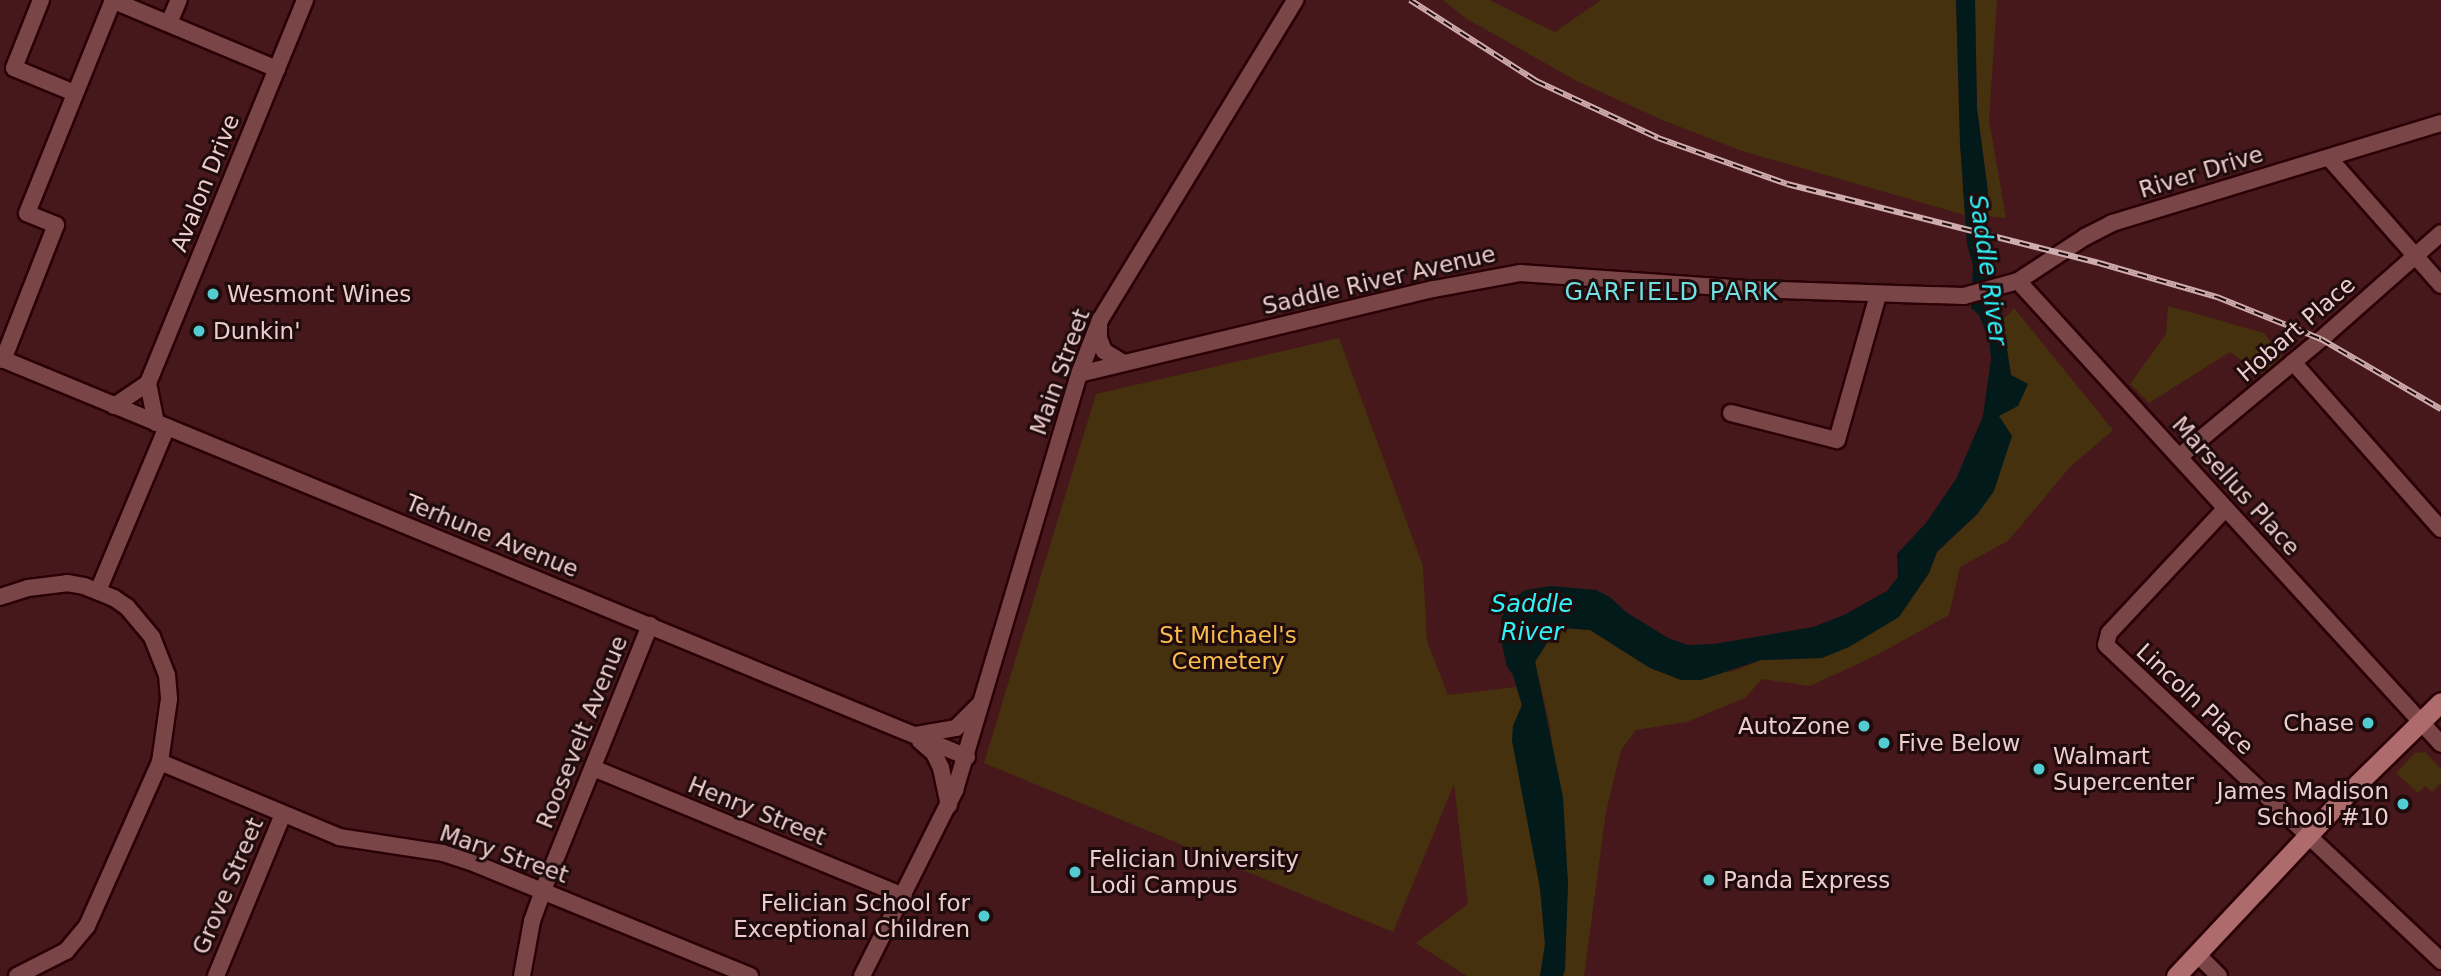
<!DOCTYPE html>
<style>
body{margin:0}
#map{position:relative;width:2441px;height:976px;overflow:hidden;background:#46181b;font-family:"DejaVu Sans",sans-serif}
div>[style]{position:absolute}
.green>*{inset:0;background:#45310d}
.water>*{inset:0;background:#031a1b}
.roads{filter:drop-shadow(2px 0 #2a0006) drop-shadow(-2px 0 #2a0006) drop-shadow(0 2px #2a0006) drop-shadow(0 -2px #2a0006)}
.minor>*{height:16px;margin:-8px;padding:0 8px;transform-origin:8px;border-radius:8px;background:#794547}
.major>*{height:19px;margin:-9.5px;padding:0 9.5px;transform-origin:9.5px;border-radius:9.5px;background:#ae6b6c}
.rail>*{height:6px;margin-top:-3px;transform-origin:0;background:repeating-linear-gradient(90deg,#1f0b0c 0 10px,#cfacad 0 20px);box-sizing:border-box;border-block:2px solid #cfacad}
.dots>*{width:19px;height:19px;translate:-50% -50%;box-sizing:border-box;border:4px solid #1f0b0c;border-radius:50%}
span{translate:-50% -50%;white-space:nowrap;text-align:center;line-height:1.15;-webkit-text-stroke:6px #1f0b0c;paint-order:stroke}
.street-label{font-size:23px;color:#eccccc}
.poi-label{font-size:23px;color:#eccccc}
.left{translate:0 -50%;text-align:left}
.right{translate:-100% -50%;text-align:right}
.park-label{font-size:23px;color:#fbbd4f}
.water-label{font-size:24px;color:#2df2f8;font-style:italic}
.neighbourhood-label{font-size:24px;color:#72dfe2;letter-spacing:2px}
</style>
<div id="map">
<div class="green">
<div style="clip-path:polygon(1443px 0,1489px 0,1555px 32px,1601px 0,1956px 0,1960px 143px,1965px 215px,1742px 151px,1660px 119px,1577px 81px,1467px 19px)"></div>
<div style="clip-path:polygon(1975px 0,1997px 0,1989px 120px,2006px 218px,1986px 216px,1988px 192px,1977px 108px)"></div>
<div style="clip-path:polygon(2168px 306px,2264px 333px,2282px 357px,2263px 375px,2230px 352px,2149px 403px,2130px 384px,2166px 334px)"></div>
<div style="clip-path:polygon(2014px 308px,2113px 430px,2070px 467px,2008px 541px,1960px 567px,1949px 615px,1877px 655px,1810px 686px,1762px 679px,1745px 698px,1687px 722px,1636px 730px,1621px 750px,1606px 812px,1584px 976px,1563px 976px,1568px 884px,1550px 726px,1535px 662px,1547px 643px,1563px 628px,1590px 630px,1650px 668px,1731px 672px,1761px 660px,1822px 658px,1898px 617px,1929px 573px,1937px 552px,1978px 514px,2002px 465px,2012px 436px,1998px 416px,2027px 384px,2011px 375px,2003px 320px)"></div>
<div style="clip-path:polygon(1339px 338px,1423px 566px,1427px 641px,1448px 695px,1516px 687px,1522px 705px,1513px 726px,1540px 888px,1545px 944px,1540px 976px,1467px 976px,1416px 943px,1468px 904px,1454px 784px,1393px 932px,984px 763px,1096px 394px)"></div>
<div style="clip-path:polygon(2425px 752px,2441px 769px,2441px 783px,2432px 792px,2425px 786px,2418px 793px,2396px 773px,2415px 753px)"></div>
</div>
<div class="water">
<div style="clip-path:polygon(1956px 0,1975px 0,1977px 108px,1988px 192px,1986px 216px,2011px 375px,2028px 384px,2018px 406px,1999px 416px,2012px 436px,1994px 491px,1978px 513px,1937px 552px,1929px 573px,1899px 617px,1849px 647px,1822px 658px,1761px 660px,1701px 680px,1681px 680px,1650px 668px,1590px 630px,1563px 628px,1547px 643px,1535px 662px,1563px 797px,1568px 884px,1565px 970px,1563px 976px,1540px 976px,1545px 944px,1540px 888px,1512px 741px,1513px 726px,1522px 705px,1513px 675px,1507px 667px,1501px 640px,1501px 619px,1511px 599px,1526px 590px,1551px 586px,1596px 590px,1610px 597px,1626px 612px,1668px 638px,1688px 645px,1714px 644px,1813px 627px,1844px 615px,1887px 591px,1898px 577px,1897px 554px,1926px 523px,1956px 479px,1983px 416px,1991px 359px,1989px 340px,1979px 315px,1971px 308px,1973px 265px,1967px 244px,1960px 143px)"></div>
</div>
<div class="roads">
<div class="minor">
<div style="left:41px;top:0;width:73px;rotate:111.7deg"></div>
<div style="left:14px;top:68px;width:65px;rotate:22.6deg"></div>
<div style="left:112px;top:0;width:179px;rotate:22.7deg"></div>
<div style="left:169px;top:23px;width:25px;rotate:-67deg"></div>
<div style="left:2329px;top:158px;width:169px;rotate:48.6deg"></div>
<div style="left:2018px;top:281px;width:627px;rotate:47.58deg"></div>
<div style="left:1099px;top:325px;width:13px;rotate:90deg"></div>
<div style="left:1099px;top:338px;width:14px;rotate:69deg"></div>
<div style="left:1104px;top:351px;width:22px;rotate:32deg"></div>
<div style="left:0;top:358px;width:1046px;rotate:22.42deg"></div>
<div style="left:3px;top:360px;width:145px;rotate:-68.6deg"></div>
<div style="left:56px;top:225px;width:31px;rotate:-158deg"></div>
<div style="left:27px;top:213px;width:230px;rotate:-68deg"></div>
<div style="left:2293px;top:362px;width:223px;rotate:48.5deg"></div>
<div style="left:1079px;top:374px;width:365px;rotate:-13.5deg"></div>
<div style="left:1434px;top:289px;width:87px;rotate:-10.5deg"></div>
<div style="left:1520px;top:273px;width:231px;rotate:4deg"></div>
<div style="left:1750px;top:289px;width:214px;rotate:1.9deg"></div>
<div style="left:1964px;top:296px;width:56px;rotate:-15.5deg"></div>
<div style="left:2018px;top:281px;width:80px;rotate:-33.3deg"></div>
<div style="left:2085px;top:237px;width:30px;rotate:-27deg"></div>
<div style="left:2112px;top:223px;width:344px;rotate:-16.9deg"></div>
<div style="left:114px;top:406px;width:41px;rotate:-34.1deg"></div>
<div style="left:1731px;top:413px;width:109px;rotate:14.3deg"></div>
<div style="left:1837px;top:440px;width:151px;rotate:-74.2deg"></div>
<div style="left:156px;top:423px;width:41px;rotate:-101.3deg"></div>
<div style="left:148px;top:383px;width:414px;rotate:-67.7deg"></div>
<div style="left:2179px;top:457px;width:192px;rotate:-39.7deg"></div>
<div style="left:2327px;top:334px;width:152px;rotate:-41.5deg"></div>
<div style="left:2225px;top:509px;width:170px;rotate:133.1deg"></div>
<div style="left:2109px;top:633px;width:12px;rotate:104deg"></div>
<div style="left:2106px;top:645px;width:461px;rotate:43.3deg"></div>
<div style="left:98px;top:591px;width:178px;rotate:-67.2deg"></div>
<div style="left:0;top:597px;width:29px;rotate:-18deg"></div>
<div style="left:28px;top:588px;width:39px;rotate:-7deg"></div>
<div style="left:67px;top:583px;width:17px;rotate:10deg"></div>
<div style="left:84px;top:586px;width:32px;rotate:22deg"></div>
<div style="left:114px;top:598px;width:16px;rotate:35deg"></div>
<div style="left:127px;top:607px;width:39px;rotate:50deg"></div>
<div style="left:152px;top:637px;width:41px;rotate:68.5deg"></div>
<div style="left:167px;top:675px;width:24px;rotate:85deg"></div>
<div style="left:169px;top:699px;width:64px;rotate:98.1deg"></div>
<div style="left:160px;top:762px;width:180px;rotate:114deg"></div>
<div style="left:87px;top:926px;width:33px;rotate:130deg"></div>
<div style="left:66px;top:951px;width:55px;rotate:153deg"></div>
<div style="left:916px;top:735px;width:41px;rotate:-9.9deg"></div>
<div style="left:956px;top:728px;width:35px;rotate:-45deg"></div>
<div style="left:920px;top:741px;width:18px;rotate:41deg"></div>
<div style="left:934px;top:753px;width:17px;rotate:65deg"></div>
<div style="left:941px;top:768px;width:38px;rotate:78deg"></div>
<div style="left:160px;top:762px;width:194px;rotate:22.7deg"></div>
<div style="left:339px;top:837px;width:105px;rotate:8.7deg"></div>
<div style="left:443px;top:853px;width:35px;rotate:18deg"></div>
<div style="left:476px;top:864px;width:296px;rotate:22.2deg"></div>
<div style="left:593px;top:768px;width:336px;rotate:22.4deg"></div>
<div style="left:2197px;top:954px;width:31px;rotate:45deg"></div>
<div style="left:216px;top:976px;width:175px;rotate:-67.5deg"></div>
<div style="left:522px;top:976px;width:56px;rotate:-79.7deg"></div>
<div style="left:532px;top:921px;width:33px;rotate:-70deg"></div>
<div style="left:543px;top:890px;width:286px;rotate:-68deg"></div>
<div style="left:862px;top:976px;width:208px;rotate:-63.4deg"></div>
<div style="left:955px;top:790px;width:434px;rotate:-73.4deg"></div>
<div style="left:1079px;top:374px;width:58px;rotate:-68.7deg"></div>
<div style="left:1100px;top:320px;width:375px;rotate:-58.6deg"></div>
</div>
<div class="major">
<div style="left:2176px;top:976px;width:254px;rotate:-46.8deg"></div>
<div style="left:2350px;top:791px;width:127px;rotate:-44.4deg"></div>
</div>
</div>
<div class="rail">
<div style="left:1410px;top:0;width:150px;rotate:32.7deg"></div>
<div style="left:1536px;top:81px;width:135px;rotate:25deg"></div>
<div style="left:1658px;top:138px;width:137px;rotate:19.6deg"></div>
<div style="left:1787px;top:184px;width:322px;rotate:14.2deg"></div>
<div style="left:2099px;top:263px;width:123px;rotate:16.1deg"></div>
<div style="left:2217px;top:297px;width:112px;rotate:22deg"></div>
<div style="left:2321px;top:339px;width:139px;rotate:30.3deg"></div>
</div>
<div class="dots">
<div style="left:213px;top:294px;background:#52ccd1"></div>
<div style="left:199px;top:331px;background:#52ccd1"></div>
<div style="left:2368px;top:723px;background:#52ccd1"></div>
<div style="left:1864px;top:726px;background:#52ccd1"></div>
<div style="left:1884px;top:743px;background:#52ccd1"></div>
<div style="left:2039px;top:769px;background:#52ccd1"></div>
<div style="left:2403px;top:804px;background:#52ccd1"></div>
<div style="left:1075px;top:872px;background:#52ccd1"></div>
<div style="left:1709px;top:880px;background:#52ccd1"></div>
<div style="left:984px;top:916px;background:#52ccd1"></div>
</div>
<div class="street-label">
<span style="left:2201px;top:172px;rotate:-17deg">River Drive</span>
<span style="left:205px;top:183px;rotate:-68deg">Avalon Drive</span>
<span style="left:1379px;top:280px;rotate:-13deg">Saddle River Avenue</span>
<span style="left:2296px;top:329px;rotate:-41deg">Hobart Place</span>
<span style="left:1060px;top:372px;rotate:-70deg">Main Street</span>
<span style="left:2236px;top:486px;rotate:48deg">Marsellus Place</span>
<span style="left:492px;top:536px;rotate:22deg">Terhune Avenue</span>
<span style="left:2195px;top:699px;rotate:43deg">Lincoln Place</span>
<span style="left:582px;top:732px;rotate:-68deg">Roosevelt Avenue</span>
<span style="left:757px;top:811px;rotate:22deg">Henry Street</span>
<span style="left:504px;top:854px;rotate:19deg">Mary Street</span>
<span style="left:228px;top:886px;rotate:-67deg">Grove Street</span>
</div>
<div class="poi-label">
<span class="left" style="left:227px;top:294px">Wesmont Wines</span>
<span class="left" style="left:213px;top:331px">Dunkin'</span>
<span class="right" style="left:2354px;top:723px">Chase</span>
<span class="right" style="left:1850px;top:726px">AutoZone</span>
<span class="left" style="left:1898px;top:743px">Five Below</span>
<span class="left" style="left:2053px;top:769px">Walmart<br>Supercenter</span>
<span class="right" style="left:2389px;top:804px">James Madison<br>School #10</span>
<span class="left" style="left:1089px;top:872px">Felician University<br>Lodi Campus</span>
<span class="left" style="left:1723px;top:880px">Panda Express</span>
<span class="right" style="left:970px;top:916px">Felician School for<br>Exceptional Children</span>
</div>
<div class="park-label">
<span style="left:1228px;top:648px">St Michael's<br>Cemetery</span>
</div>
<div class="water-label">
<span style="left:1987px;top:270px;rotate:82deg">Saddle River</span>
<span style="left:1532px;top:619px">Saddle<br>River</span>
</div>
<div class="neighbourhood-label">
<span style="left:1672px;top:293px">GARFIELD PARK</span>
</div>
</div>
